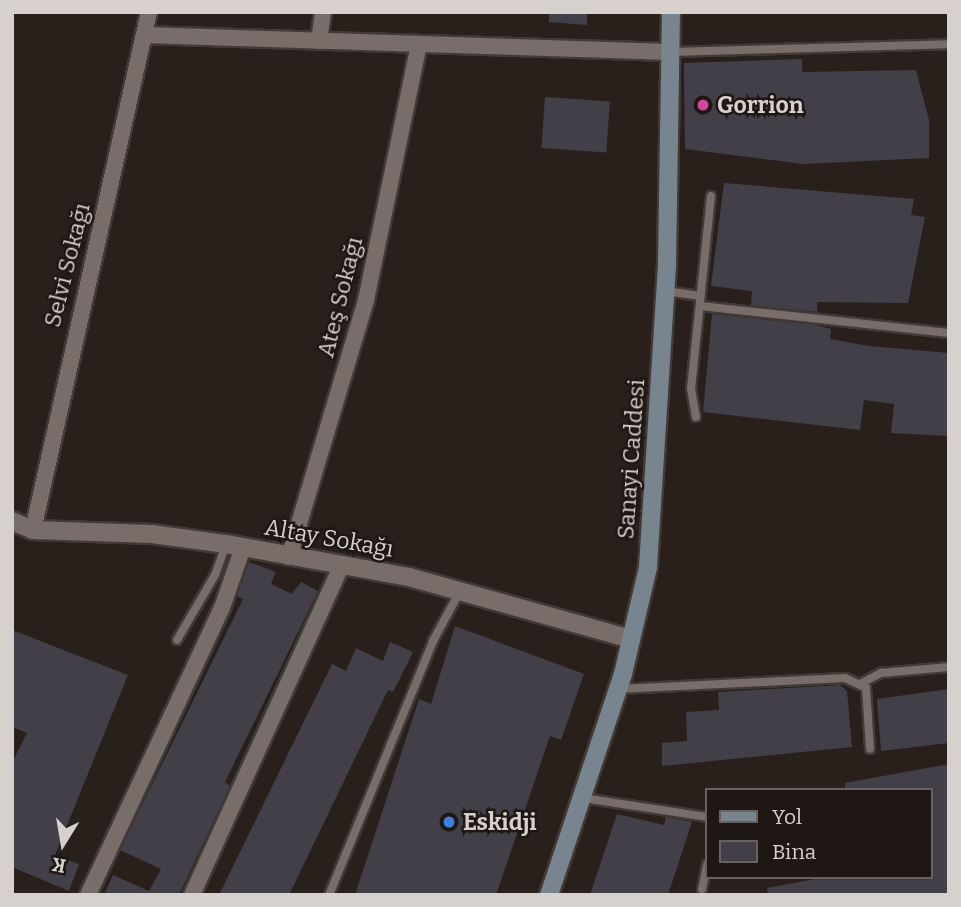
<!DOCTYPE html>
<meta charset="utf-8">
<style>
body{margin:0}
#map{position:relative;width:961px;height:907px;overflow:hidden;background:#29201c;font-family:Bitter,serif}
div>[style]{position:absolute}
.building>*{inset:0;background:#423f48;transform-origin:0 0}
.roads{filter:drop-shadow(2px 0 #413a37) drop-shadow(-2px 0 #413a37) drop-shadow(0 2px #413a37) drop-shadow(0 -2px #413a37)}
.service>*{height:8px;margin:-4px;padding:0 4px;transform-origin:4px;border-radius:4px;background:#786d68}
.minor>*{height:16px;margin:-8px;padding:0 8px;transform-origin:8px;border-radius:8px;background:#786d68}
.tertiary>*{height:18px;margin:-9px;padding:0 9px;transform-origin:9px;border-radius:9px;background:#786d68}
.secondary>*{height:18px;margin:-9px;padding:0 9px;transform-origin:9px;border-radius:9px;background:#79858e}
.dots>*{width:19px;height:19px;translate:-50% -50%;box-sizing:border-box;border:4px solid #1f1713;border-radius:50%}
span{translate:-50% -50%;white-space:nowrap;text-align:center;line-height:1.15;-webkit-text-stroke:5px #1f1713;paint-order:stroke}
.poi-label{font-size:23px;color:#d7d1ce;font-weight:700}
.left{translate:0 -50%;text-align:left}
.street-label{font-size:23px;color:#d7d1ce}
.frame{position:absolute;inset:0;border:14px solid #d7d1ce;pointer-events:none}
.legend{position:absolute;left:705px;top:788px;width:228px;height:91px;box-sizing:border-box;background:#1f1713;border:2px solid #69615e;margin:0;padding:9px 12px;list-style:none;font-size:21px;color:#d7d1ce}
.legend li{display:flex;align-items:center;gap:14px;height:35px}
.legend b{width:35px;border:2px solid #69615e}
.north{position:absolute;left:28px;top:809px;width:70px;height:70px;-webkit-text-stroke:5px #1f1713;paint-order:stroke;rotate:191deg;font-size:19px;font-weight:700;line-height:28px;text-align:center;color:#d7d1ce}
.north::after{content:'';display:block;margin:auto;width:24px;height:32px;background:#d7d1ce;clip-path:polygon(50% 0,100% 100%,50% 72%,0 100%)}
</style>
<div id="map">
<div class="building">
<div style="clip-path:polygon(549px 12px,587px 12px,587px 25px,549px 22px)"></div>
<div style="clip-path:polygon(802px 59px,802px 72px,916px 70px,929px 120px,929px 158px,803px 164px,685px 149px,684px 63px)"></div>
<div style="left:545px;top:97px;width:65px;height:51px;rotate:4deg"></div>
<div style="clip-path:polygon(724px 183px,914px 199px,911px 215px,925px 217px,908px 303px,817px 302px,817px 312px,751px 305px,752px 291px,711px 286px)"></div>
<div style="clip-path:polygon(712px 314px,816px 325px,831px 329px,830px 339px,869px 346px,949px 353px,949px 436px,891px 433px,894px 404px,864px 400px,860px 430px,703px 412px)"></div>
<div style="clip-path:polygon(249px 562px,276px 572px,271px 584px,292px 594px,301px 582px,318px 591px,225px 782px,230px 786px,179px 895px,104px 895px,113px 875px,149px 891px,161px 869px,120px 850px,243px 599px,237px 596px)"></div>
<div style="clip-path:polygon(455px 626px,584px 674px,561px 740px,550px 736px,496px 895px,355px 895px,419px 699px,431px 704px)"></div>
<div style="clip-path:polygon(12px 630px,128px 675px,55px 855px,79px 864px,69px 891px,12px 867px,12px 763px,27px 733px,12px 727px)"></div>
<div style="clip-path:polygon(390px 642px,413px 652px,393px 692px,388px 690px,289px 895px,219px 895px,332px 664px,346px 671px,356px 648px,383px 661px)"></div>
<div style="clip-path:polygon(840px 685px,847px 691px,852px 747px,662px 766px,662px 743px,687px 741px,686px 712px,719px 710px,718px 692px)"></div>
<div style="clip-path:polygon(949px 689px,949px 743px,881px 751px,877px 699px)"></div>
<div style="clip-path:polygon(949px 764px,949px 895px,768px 895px,767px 888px,826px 877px,931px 877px,931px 790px,845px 790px,845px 783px)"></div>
<div style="clip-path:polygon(617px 814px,664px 825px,666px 817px,692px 822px,668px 895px,590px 895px)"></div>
</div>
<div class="roads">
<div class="service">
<div style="left:670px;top:52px;width:279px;rotate:-1.6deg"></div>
<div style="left:665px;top:291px;width:36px;rotate:8deg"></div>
<div style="left:700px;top:306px;width:250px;rotate:6.2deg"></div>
<div style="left:696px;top:417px;width:28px;rotate:-100deg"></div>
<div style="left:691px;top:389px;width:194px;rotate:-84.1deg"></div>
<div style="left:177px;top:640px;width:75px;rotate:-59.7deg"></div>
<div style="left:215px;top:575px;width:33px;rotate:-70deg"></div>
<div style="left:860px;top:684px;width:24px;rotate:-28deg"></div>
<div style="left:881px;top:673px;width:68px;rotate:-5deg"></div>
<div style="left:618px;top:689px;width:227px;rotate:-2.8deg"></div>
<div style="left:845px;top:678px;width:23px;rotate:25deg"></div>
<div style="left:866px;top:688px;width:61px;rotate:86.2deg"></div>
<div style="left:583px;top:798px;width:125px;rotate:8.7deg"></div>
<div style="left:702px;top:889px;width:25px;rotate:-78deg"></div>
<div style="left:329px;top:895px;width:274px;rotate:-67.7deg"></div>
<div style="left:433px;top:641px;width:57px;rotate:-61.6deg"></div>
</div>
<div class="minor">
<div style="left:144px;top:35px;width:526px;rotate:1.85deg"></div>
<div style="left:319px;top:41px;width:29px;rotate:-82deg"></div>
<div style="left:33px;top:530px;width:531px;rotate:-77.38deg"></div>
<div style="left:289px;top:557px;width:268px;rotate:-73.3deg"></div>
<div style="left:366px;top:300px;width:261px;rotate:-78.3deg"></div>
<div style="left:88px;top:895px;width:317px;rotate:-65deg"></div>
<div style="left:222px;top:608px;width:65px;rotate:-71deg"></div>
<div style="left:192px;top:895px;width:361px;rotate:-65.6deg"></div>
</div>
<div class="tertiary">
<div style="left:12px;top:521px;width:23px;rotate:23deg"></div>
<div style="left:33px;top:530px;width:119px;rotate:1.9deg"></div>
<div style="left:152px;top:534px;width:75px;rotate:7.7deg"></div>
<div style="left:226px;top:544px;width:186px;rotate:10.2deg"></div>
<div style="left:409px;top:577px;width:230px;rotate:15.6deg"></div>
</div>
<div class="secondary">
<div style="left:549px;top:895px;width:233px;rotate:-71.5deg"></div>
<div style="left:623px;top:674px;width:110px;rotate:-76.8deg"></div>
<div style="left:648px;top:567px;width:304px;rotate:-86.4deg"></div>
<div style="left:667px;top:264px;width:252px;rotate:-89.1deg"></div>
</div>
</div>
<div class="dots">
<div style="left:703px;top:105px;background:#d1479c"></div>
<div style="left:449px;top:822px;background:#3f7fe0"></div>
</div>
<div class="poi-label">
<span class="left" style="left:717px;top:105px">Gorrion</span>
<span class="left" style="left:463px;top:822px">Eskidji</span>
</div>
<div class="street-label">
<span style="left:67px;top:265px;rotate:-76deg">Selvi Sokağı</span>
<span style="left:340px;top:297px;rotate:-76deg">Ateş Sokağı</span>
<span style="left:631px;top:459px;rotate:-86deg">Sanayi Caddesi</span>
<span style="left:329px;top:538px;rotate:10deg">Altay Sokağı</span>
</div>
<div class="frame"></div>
<ul class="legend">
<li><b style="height:9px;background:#79858e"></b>Yol</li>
<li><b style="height:19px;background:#423f48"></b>Bina</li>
</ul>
<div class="north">K</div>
</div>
